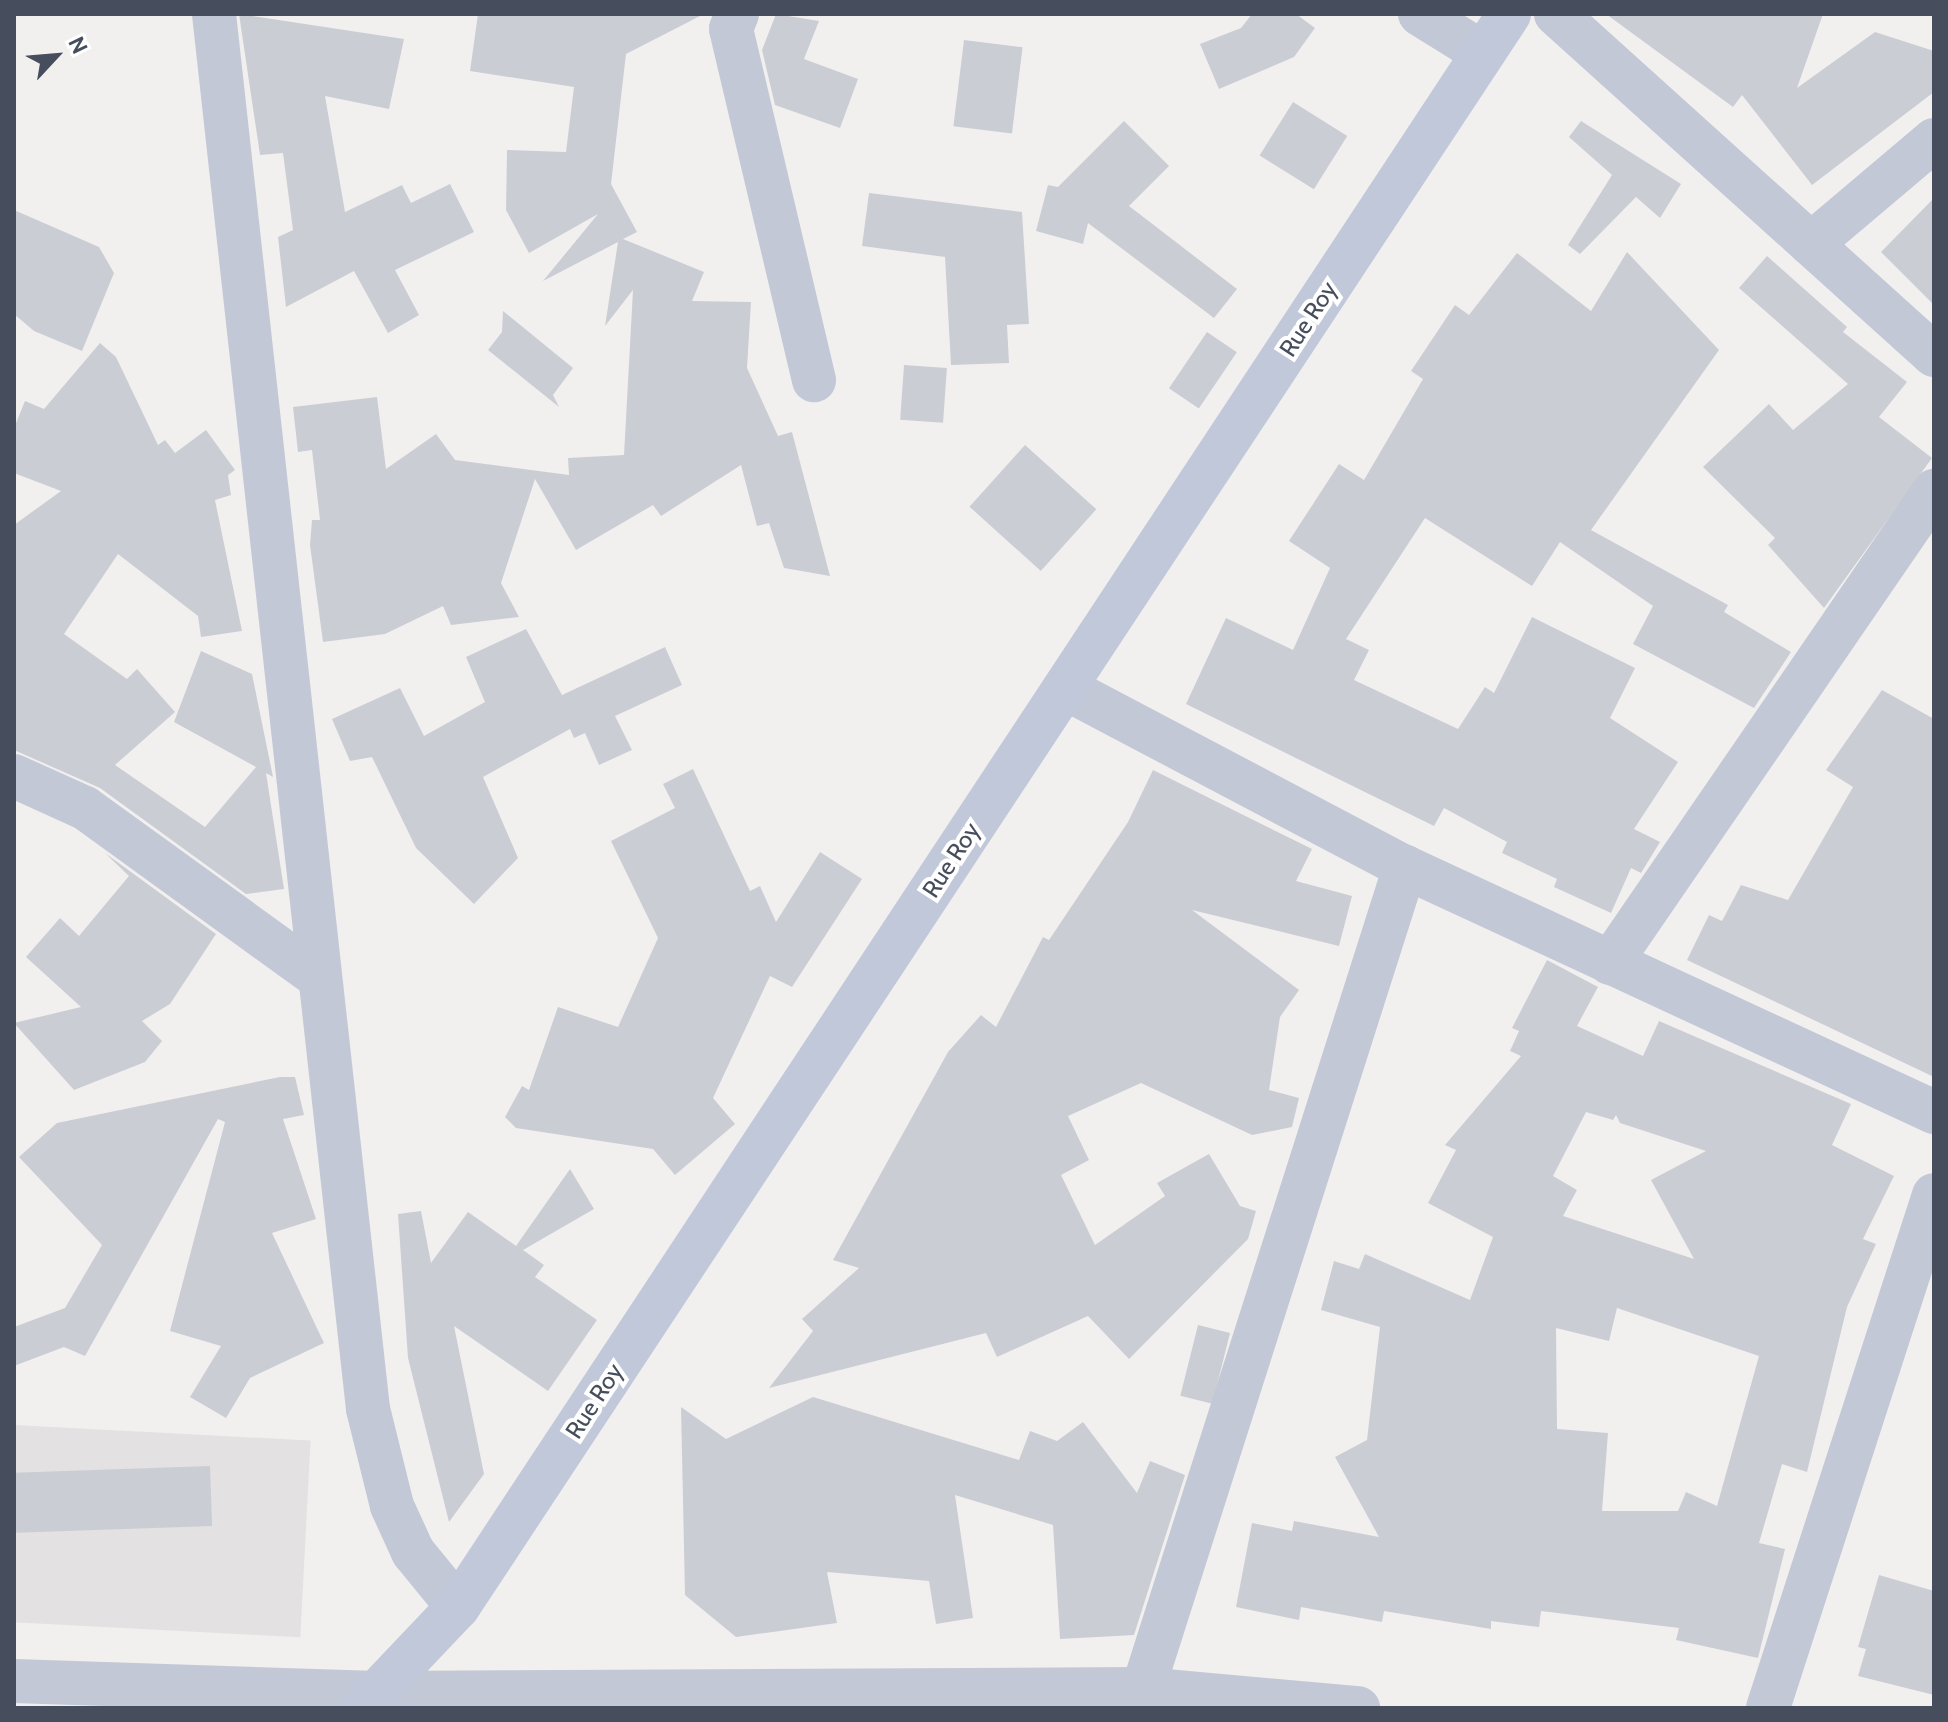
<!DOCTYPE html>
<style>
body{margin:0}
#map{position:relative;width:1948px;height:1722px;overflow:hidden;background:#f2efef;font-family:Cabin,sans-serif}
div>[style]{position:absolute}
.education>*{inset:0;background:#e3e1e1;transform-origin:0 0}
.building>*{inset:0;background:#cbcdd5;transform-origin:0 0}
.minor>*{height:44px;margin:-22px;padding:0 22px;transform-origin:22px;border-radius:22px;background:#c2c8d5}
.tertiary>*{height:44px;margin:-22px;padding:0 22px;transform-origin:22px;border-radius:22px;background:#c2c8d5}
.secondary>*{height:44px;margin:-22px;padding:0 22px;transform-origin:22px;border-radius:22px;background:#c1c8d9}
span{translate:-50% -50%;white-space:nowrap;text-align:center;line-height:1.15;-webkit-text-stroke:8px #fff;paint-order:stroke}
.street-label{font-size:24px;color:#464e5d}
.frame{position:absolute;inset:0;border:16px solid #464e5d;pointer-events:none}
.north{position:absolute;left:16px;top:16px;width:80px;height:80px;-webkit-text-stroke:6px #fff;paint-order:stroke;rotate:64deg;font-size:22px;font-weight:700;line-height:32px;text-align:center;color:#464e5d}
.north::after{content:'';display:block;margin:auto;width:28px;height:36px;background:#464e5d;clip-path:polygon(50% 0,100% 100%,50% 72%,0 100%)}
</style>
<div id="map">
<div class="education">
<div style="left:14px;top:1425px;width:297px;height:197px;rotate:3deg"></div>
</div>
<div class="building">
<div style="clip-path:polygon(239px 14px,404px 39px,389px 109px,325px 96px,345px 212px,402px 185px,411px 203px,450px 184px,474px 232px,395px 270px,419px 315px,388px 333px,354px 271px,286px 307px,278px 237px,293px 230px,283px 153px,260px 155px)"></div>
<div style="clip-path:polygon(478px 14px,704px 14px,626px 54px,611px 184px,637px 232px,623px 239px,704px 272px,692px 301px,751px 302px,747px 368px,778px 436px,792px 432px,830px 576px,784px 568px,769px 523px,757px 526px,741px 465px,661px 516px,653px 505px,576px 550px,535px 479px,501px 583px,519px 617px,451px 625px,443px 606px,385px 634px,323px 642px,310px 545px,312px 520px,320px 520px,312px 450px,298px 452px,293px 407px,377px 397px,386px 469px,436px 434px,455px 460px,569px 475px,568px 458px,624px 455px,633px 290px,605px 326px,618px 242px,543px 281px,598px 214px,529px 253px,506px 210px,507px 150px,566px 152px,574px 87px,470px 71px)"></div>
<div style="clip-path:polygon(776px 14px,819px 21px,804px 59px,858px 79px,840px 128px,775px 105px,762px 50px)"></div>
<div style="clip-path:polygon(1252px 14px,1296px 14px,1315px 28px,1294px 57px,1219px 89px,1200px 44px,1241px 28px)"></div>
<div style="clip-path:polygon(1606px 14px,1823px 14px,1797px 88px,1875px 32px,1934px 51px,1934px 92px,1812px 185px,1742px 95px,1733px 107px)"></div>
<div style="left:964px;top:40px;width:59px;height:87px;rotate:7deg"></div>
<div style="left:1293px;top:102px;width:64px;height:63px;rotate:32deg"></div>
<div style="clip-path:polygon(1124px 121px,1169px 166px,1129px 206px,1237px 289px,1214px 318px,1088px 223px,1083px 244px,1036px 231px,1048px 185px,1058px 187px)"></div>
<div style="clip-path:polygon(1581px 121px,1681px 184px,1660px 218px,1636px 197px,1580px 254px,1568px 245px,1612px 175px,1569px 137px)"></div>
<div style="clip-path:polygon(869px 193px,1022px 212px,1029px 324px,1007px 325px,1009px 363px,951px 365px,945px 257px,862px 246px)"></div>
<div style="clip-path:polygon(1934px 198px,1934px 305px,1881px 252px)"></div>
<div style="clip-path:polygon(14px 210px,99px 247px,114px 273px,82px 351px,34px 331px,14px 314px)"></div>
<div style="clip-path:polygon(1627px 252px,1719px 350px,1591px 530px,1728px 605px,1724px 612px,1791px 652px,1754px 708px,1633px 644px,1653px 606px,1560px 542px,1532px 586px,1425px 518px,1346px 639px,1369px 650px,1354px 680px,1458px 729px,1485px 687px,1494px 693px,1532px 617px,1635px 668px,1610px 718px,1678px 762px,1634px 829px,1660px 842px,1641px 873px,1631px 868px,1611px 913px,1554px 887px,1557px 879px,1502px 853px,1507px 842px,1444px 808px,1434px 826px,1186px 704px,1226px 618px,1293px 650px,1330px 568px,1289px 541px,1339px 464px,1364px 480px,1423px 379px,1411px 371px,1455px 305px,1469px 315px,1517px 253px,1591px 311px)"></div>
<div style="clip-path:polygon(1767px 256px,1847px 327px,1843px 332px,1907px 382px,1879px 417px,1932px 458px,1824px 608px,1768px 545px,1775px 538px,1703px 467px,1769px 404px,1793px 430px,1848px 384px,1739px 288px)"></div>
<div style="clip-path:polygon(503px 311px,573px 368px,553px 395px,559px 407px,488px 350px,502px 332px)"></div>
<div style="left:1207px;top:332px;width:36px;height:68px;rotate:34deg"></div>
<div style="clip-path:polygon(100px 343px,116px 357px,158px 445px,165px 440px,175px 453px,206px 430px,235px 470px,228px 475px,231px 495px,215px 500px,242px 631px,201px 637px,198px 616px,118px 554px,64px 634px,127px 679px,137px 669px,175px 712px,115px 765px,205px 827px,256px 767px,174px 722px,201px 651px,252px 674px,273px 777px,266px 773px,284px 889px,246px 894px,100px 788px,14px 750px,14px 525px,61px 491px,14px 473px,14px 428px,25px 401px,44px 409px)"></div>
<div style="left:904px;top:365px;width:43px;height:55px;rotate:4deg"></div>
<div style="left:1025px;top:445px;width:96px;height:83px;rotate:42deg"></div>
<div style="clip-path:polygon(526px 629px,562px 695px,665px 647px,682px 685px,615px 716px,632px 750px,599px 765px,585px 733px,574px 738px,570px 729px,483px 777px,518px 858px,474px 904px,416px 848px,372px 757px,350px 761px,332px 719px,400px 688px,424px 736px,485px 702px,466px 657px)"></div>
<div style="clip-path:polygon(1882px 690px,1934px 719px,1934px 1077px,1687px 960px,1709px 915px,1722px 921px,1741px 885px,1788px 900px,1853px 787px,1826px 770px)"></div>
<div style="clip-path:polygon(693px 769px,750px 891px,760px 886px,776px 922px,820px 852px,862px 879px,792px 987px,770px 976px,713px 1098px,735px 1124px,675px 1175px,653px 1149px,516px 1128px,505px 1117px,522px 1086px,529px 1090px,558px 1007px,618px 1027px,658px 938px,611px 841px,675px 808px,663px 784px)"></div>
<div style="clip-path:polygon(1153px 770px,1312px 849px,1296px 881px,1352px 896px,1339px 946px,1192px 910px,1299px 990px,1280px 1017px,1269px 1090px,1299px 1098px,1292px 1127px,1252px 1135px,1141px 1083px,1068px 1116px,1089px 1160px,1061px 1175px,1095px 1245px,1165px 1196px,1157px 1183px,1209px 1154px,1240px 1206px,1256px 1211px,1248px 1239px,1129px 1359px,1088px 1316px,997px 1357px,986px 1333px,769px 1388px,813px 1331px,802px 1319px,859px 1268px,833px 1260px,948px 1052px,981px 1015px,996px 1027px,1043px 937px,1049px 940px,1128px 822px)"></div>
<div style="clip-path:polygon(105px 853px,216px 934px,170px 1004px,142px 1021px,162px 1041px,145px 1062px,74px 1090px,14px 1023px,81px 1007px,26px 957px,60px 918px,79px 936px,129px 876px)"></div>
<div style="clip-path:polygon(evenodd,1547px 960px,1598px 987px,1577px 1026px,1643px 1056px,1659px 1021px,1851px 1104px,1832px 1145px,1894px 1176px,1863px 1239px,1876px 1244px,1847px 1307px,1807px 1472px,1782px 1464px,1759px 1543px,1785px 1549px,1758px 1658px,1676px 1640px,1679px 1628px,1541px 1611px,1539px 1627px,1491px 1621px,1491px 1629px,1384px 1611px,1382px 1622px,1301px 1607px,1299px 1620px,1236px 1607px,1252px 1523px,1292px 1531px,1294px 1521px,1379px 1537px,1335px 1457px,1367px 1440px,1380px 1327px,1321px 1310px,1334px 1261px,1359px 1269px,1365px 1254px,1470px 1300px,1493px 1237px,1428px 1203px,1456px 1150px,1445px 1145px,1521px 1056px,1510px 1051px,1519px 1031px,1512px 1028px,1547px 960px,1586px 1112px,1613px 1120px,1616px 1115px,1620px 1123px,1706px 1151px,1651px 1180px,1694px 1259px,1563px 1216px,1577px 1190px,1553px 1176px,1586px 1112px,1547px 960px,1617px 1308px,1759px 1356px,1717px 1506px,1686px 1492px,1678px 1511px,1602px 1511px,1608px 1433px,1557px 1429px,1556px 1328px,1609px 1341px,1617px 1308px)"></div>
<div style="clip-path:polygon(280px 1077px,295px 1077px,304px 1115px,283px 1119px,316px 1219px,272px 1233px,324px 1343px,250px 1378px,226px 1418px,190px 1397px,221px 1346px,170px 1331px,225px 1122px,218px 1119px,85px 1356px,64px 1347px,14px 1366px,14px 1327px,65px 1308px,102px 1245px,19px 1157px,57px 1123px)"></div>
<div style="clip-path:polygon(570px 1169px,594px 1209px,523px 1250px,544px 1265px,535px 1277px,597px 1320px,548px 1391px,454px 1326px,484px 1474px,449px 1522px,408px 1358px,398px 1214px,421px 1211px,431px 1263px,468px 1212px,516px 1246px)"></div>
<div style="left:1198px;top:1325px;width:33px;height:73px;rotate:14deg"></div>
<div style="clip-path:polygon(813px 1397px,1019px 1460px,1030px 1431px,1057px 1441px,1083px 1422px,1137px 1493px,1150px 1461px,1185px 1475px,1134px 1635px,1060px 1639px,1053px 1525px,955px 1495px,973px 1618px,936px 1624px,929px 1581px,827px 1572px,837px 1623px,736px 1637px,685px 1595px,681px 1407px,726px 1439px)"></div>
<div style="left:210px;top:1466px;width:60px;height:196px;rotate:88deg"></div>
<div style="clip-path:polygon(1879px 1575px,1934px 1591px,1934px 1695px,1858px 1676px,1866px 1649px,1858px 1647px)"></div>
</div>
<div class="minor">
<div style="left:214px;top:14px;width:1403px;rotate:83.7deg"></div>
<div style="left:368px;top:1409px;width:100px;rotate:76.1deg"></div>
<div style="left:392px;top:1506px;width:51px;rotate:65.5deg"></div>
<div style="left:413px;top:1552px;width:71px;rotate:50.7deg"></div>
<div style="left:737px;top:14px;width:16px;rotate:112deg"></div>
<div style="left:731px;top:29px;width:361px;rotate:76.7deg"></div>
<div style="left:1420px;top:14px;width:74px;rotate:31.8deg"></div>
<div style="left:1556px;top:14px;width:509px;rotate:42.05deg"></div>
<div style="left:1811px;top:244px;width:161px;rotate:-40.2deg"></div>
<div style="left:1065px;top:688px;width:384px;rotate:27.8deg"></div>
<div style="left:1405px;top:867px;width:583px;rotate:24.85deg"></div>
<div style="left:14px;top:776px;width:78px;rotate:24.3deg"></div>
<div style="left:85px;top:808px;width:290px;rotate:35.9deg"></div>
<div style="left:1610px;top:963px;width:573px;rotate:-55.53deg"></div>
<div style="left:1143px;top:1689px;width:863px;rotate:-72.32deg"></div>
<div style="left:1768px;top:1708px;width:539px;rotate:-72.07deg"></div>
</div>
<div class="tertiary">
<div style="left:14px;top:1681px;width:363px;rotate:1.9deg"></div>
<div style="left:377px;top:1693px;width:766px;rotate:-0.3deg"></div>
<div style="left:1143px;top:1689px;width:216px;rotate:5.1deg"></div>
</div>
<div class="secondary">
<div style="left:362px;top:1708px;width:139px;rotate:-46.5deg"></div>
<div style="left:458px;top:1607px;width:1908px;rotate:-56.58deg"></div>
</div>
<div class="street-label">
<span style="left:1308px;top:319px;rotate:-57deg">Rue Roy</span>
<span style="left:951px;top:860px;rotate:-57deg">Rue Roy</span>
<span style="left:594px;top:1401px;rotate:-57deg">Rue Roy</span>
</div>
<div class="frame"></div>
<div class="north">N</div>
</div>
